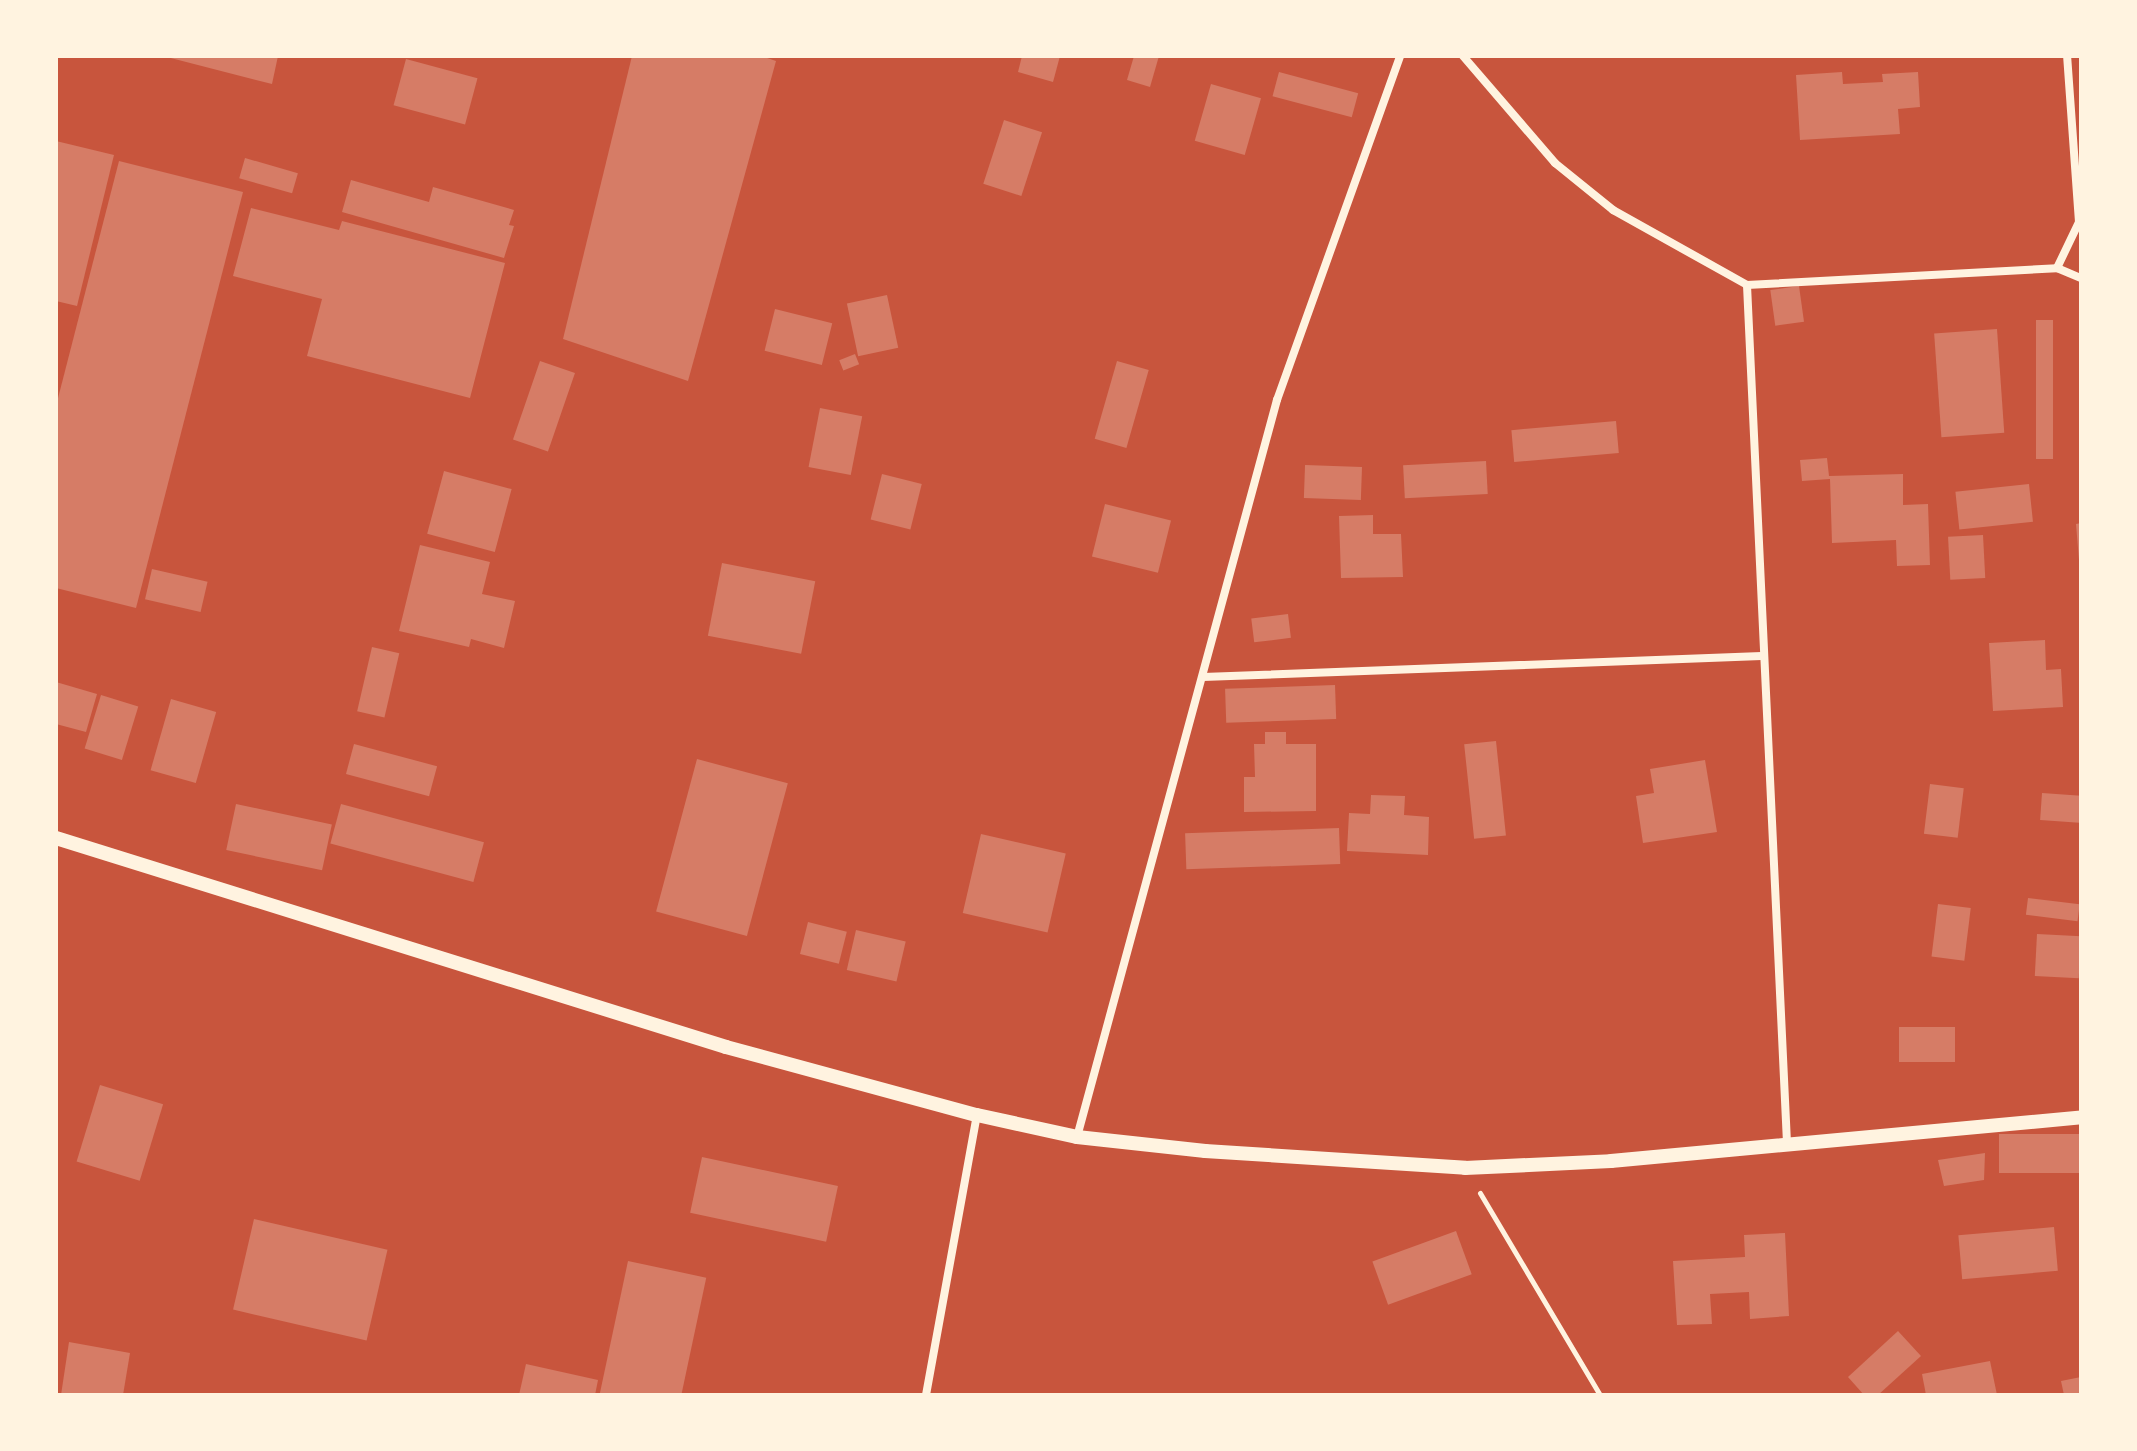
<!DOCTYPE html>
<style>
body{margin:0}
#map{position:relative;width:2137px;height:1451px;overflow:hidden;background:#c8553d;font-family:Inter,sans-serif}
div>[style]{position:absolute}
.building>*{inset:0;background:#d67c66;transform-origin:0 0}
.path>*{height:5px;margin:-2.5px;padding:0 2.5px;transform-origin:2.5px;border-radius:2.5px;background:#fff3e0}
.minor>*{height:8px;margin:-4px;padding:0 4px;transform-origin:4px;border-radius:4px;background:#fff3e0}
.tertiary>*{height:14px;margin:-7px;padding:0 7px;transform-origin:7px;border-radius:7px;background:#fff3e0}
span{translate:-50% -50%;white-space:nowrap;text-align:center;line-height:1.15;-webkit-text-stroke:6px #fff3e0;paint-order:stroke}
.frame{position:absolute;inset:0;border:58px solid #fff3e0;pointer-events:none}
</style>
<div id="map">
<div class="building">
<div style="clip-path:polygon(163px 56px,278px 56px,272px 84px)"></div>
<div style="clip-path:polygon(632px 56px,761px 56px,776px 61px,688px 381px,563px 339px)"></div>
<div style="clip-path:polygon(1022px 56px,1060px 56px,1053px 82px,1018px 72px)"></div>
<div style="clip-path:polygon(1134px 56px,1159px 56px,1150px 87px,1127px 80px)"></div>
<div style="left:406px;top:59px;width:74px;height:48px;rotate:15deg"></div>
<div style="left:1279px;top:72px;width:82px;height:25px;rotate:15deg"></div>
<div style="clip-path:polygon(1842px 72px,1843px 84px,1883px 82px,1882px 74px,1918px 72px,1920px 107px,1898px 109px,1900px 134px,1800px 140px,1796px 75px)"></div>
<div style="left:1211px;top:84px;width:52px;height:59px;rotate:16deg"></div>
<div style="left:1004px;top:120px;width:40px;height:67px;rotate:18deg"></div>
<div style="clip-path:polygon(56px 141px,114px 155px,77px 306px,56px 301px)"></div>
<div style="left:245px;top:158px;width:55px;height:21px;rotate:16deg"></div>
<div style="clip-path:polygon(119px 161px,243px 192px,136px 608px,56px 588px,56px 406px)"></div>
<div style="clip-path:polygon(351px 180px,429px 202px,433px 187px,514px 210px,509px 225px,514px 226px,504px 258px,342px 212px)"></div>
<div style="clip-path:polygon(251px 208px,339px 230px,342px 221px,505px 263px,470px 398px,307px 356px,322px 299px,233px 276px)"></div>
<div style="left:1799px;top:286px;width:36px;height:29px;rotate:82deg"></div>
<div style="left:887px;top:295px;width:54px;height:41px;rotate:78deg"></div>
<div style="left:775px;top:309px;width:59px;height:43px;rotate:14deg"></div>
<div style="left:2036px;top:320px;width:17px;height:139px"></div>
<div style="left:1997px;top:329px;width:104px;height:63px;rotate:86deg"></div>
<div style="left:855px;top:354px;width:11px;height:17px;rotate:68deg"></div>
<div style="left:540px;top:361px;width:37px;height:83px;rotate:19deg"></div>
<div style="left:1117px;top:361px;width:33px;height:81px;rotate:16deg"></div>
<div style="left:820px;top:408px;width:43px;height:60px;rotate:11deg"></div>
<div style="left:1616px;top:421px;width:32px;height:105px;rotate:85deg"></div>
<div style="clip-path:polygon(1827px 458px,1829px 476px,1903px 474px,1903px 505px,1928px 504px,1930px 565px,1897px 566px,1896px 540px,1832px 543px,1830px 479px,1802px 481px,1800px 460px)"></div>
<div style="left:1486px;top:461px;width:33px;height:83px;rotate:87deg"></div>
<div style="left:1362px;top:467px;width:33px;height:57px;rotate:92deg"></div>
<div style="left:444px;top:471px;width:70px;height:65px;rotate:15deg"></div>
<div style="left:882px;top:474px;width:41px;height:47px;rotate:14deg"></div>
<div style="left:2029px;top:484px;width:38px;height:74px;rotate:84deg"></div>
<div style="left:1105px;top:504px;width:68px;height:54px;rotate:14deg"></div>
<div style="clip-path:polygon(1373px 515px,1373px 534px,1401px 534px,1403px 577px,1341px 578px,1339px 516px)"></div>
<div style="clip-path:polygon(2081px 523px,2081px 560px,2079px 560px,2076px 524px)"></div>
<div style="left:1983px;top:535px;width:43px;height:35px;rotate:87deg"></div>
<div style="clip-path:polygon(420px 545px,490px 562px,482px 594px,515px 601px,504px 648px,471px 639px,469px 647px,399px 631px)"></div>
<div style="left:722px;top:563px;width:95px;height:74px;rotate:11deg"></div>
<div style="left:152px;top:569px;width:57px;height:31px;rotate:13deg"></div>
<div style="left:1288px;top:614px;width:24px;height:37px;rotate:83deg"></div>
<div style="clip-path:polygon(2045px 640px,2046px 670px,2061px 669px,2063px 707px,1993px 711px,1989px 643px)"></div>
<div style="left:372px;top:647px;width:28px;height:66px;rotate:13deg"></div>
<div style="clip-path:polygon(56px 682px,97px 694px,86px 732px,56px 724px)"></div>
<div style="left:1335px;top:685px;width:34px;height:110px;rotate:88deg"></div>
<div style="left:101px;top:695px;width:39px;height:56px;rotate:17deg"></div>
<div style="left:171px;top:699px;width:47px;height:74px;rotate:16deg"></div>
<div style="clip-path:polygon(1265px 732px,1286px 732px,1286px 744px,1316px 744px,1316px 811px,1244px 812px,1244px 777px,1255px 777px,1254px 744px,1265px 744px)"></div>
<div style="left:1496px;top:741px;width:95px;height:32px;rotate:84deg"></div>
<div style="left:354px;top:744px;width:86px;height:31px;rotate:15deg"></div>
<div style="left:697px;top:759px;width:94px;height:158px;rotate:15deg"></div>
<div style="clip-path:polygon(1705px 760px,1717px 832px,1643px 843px,1636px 796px,1654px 793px,1650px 769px)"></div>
<div style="left:1930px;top:784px;width:34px;height:50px;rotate:7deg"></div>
<div style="left:2042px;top:793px;width:39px;height:27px;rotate:4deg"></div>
<div style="clip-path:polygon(1371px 795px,1405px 796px,1404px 815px,1429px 817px,1428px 855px,1347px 851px,1349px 813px,1370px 814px)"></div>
<div style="left:236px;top:804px;width:98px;height:47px;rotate:12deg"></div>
<div style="left:341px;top:804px;width:148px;height:41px;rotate:15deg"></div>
<div style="left:1339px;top:828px;width:36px;height:154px;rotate:88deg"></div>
<div style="left:981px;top:834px;width:87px;height:81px;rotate:13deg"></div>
<div style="left:2028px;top:898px;width:52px;height:17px;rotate:7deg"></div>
<div style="left:1938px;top:904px;width:33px;height:53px;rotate:7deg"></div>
<div style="left:808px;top:922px;width:40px;height:33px;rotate:14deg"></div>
<div style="left:856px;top:930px;width:51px;height:41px;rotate:13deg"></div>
<div style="left:2037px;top:934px;width:44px;height:42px;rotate:3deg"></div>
<div style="left:1899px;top:1027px;width:56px;height:35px"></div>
<div style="left:100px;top:1085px;width:66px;height:80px;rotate:17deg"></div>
<div style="left:2081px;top:1134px;width:39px;height:82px;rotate:90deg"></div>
<div style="clip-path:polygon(1985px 1153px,1984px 1180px,1944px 1186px,1938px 1160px)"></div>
<div style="left:702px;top:1157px;width:139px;height:57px;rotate:12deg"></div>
<div style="left:254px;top:1219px;width:137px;height:93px;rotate:13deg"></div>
<div style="left:2054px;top:1227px;width:44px;height:96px;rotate:85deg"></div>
<div style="left:1456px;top:1231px;width:46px;height:89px;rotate:70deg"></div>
<div style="clip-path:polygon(1785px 1233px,1789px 1316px,1750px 1319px,1749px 1292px,1710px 1294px,1712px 1324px,1677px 1325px,1673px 1261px,1745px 1257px,1744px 1235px)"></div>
<div style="left:628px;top:1261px;width:80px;height:137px;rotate:12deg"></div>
<div style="clip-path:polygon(1898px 1331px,1921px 1356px,1878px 1395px,1864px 1395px,1848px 1377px)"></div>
<div style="clip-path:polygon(69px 1342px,130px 1353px,123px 1395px,61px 1395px)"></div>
<div style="clip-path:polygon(1990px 1361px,1997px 1395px,1926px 1395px,1922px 1374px)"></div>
<div style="clip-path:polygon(526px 1364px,598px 1380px,595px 1395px,519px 1395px)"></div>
<div style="clip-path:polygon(2081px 1377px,2081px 1395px,2064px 1395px,2061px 1381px)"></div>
</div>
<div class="path">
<div style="left:1480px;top:1193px;width:235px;rotate:59.3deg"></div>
</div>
<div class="minor">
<div style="left:1463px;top:56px;width:141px;rotate:49.3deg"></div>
<div style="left:1555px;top:163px;width:75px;rotate:39deg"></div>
<div style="left:1613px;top:210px;width:154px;rotate:29.2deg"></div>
<div style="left:2057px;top:268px;width:26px;rotate:23deg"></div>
<div style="left:1203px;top:677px;width:559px;rotate:-2.15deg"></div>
<div style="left:1077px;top:1137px;width:764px;rotate:-74.82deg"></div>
<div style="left:1277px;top:400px;width:365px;rotate:-70.3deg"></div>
<div style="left:1787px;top:1143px;width:859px;rotate:-92.67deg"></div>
<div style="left:1747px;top:285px;width:310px;rotate:-3.1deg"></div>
<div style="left:2057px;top:268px;width:51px;rotate:-64.4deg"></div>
<div style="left:2079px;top:222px;width:166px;rotate:-94.1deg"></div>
<div style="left:926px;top:1395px;width:285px;rotate:-79.7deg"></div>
</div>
<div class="tertiary">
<div style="left:56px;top:838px;width:702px;rotate:17.32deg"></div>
<div style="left:726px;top:1047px;width:260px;rotate:15.2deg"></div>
<div style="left:977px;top:1115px;width:102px;rotate:12.4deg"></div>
<div style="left:1077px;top:1137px;width:129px;rotate:6.2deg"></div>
<div style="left:1205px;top:1151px;width:261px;rotate:3.7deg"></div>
<div style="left:1465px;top:1168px;width:146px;rotate:-2.7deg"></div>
<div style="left:1611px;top:1161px;width:472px;rotate:-5.3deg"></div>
</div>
<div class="frame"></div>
</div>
